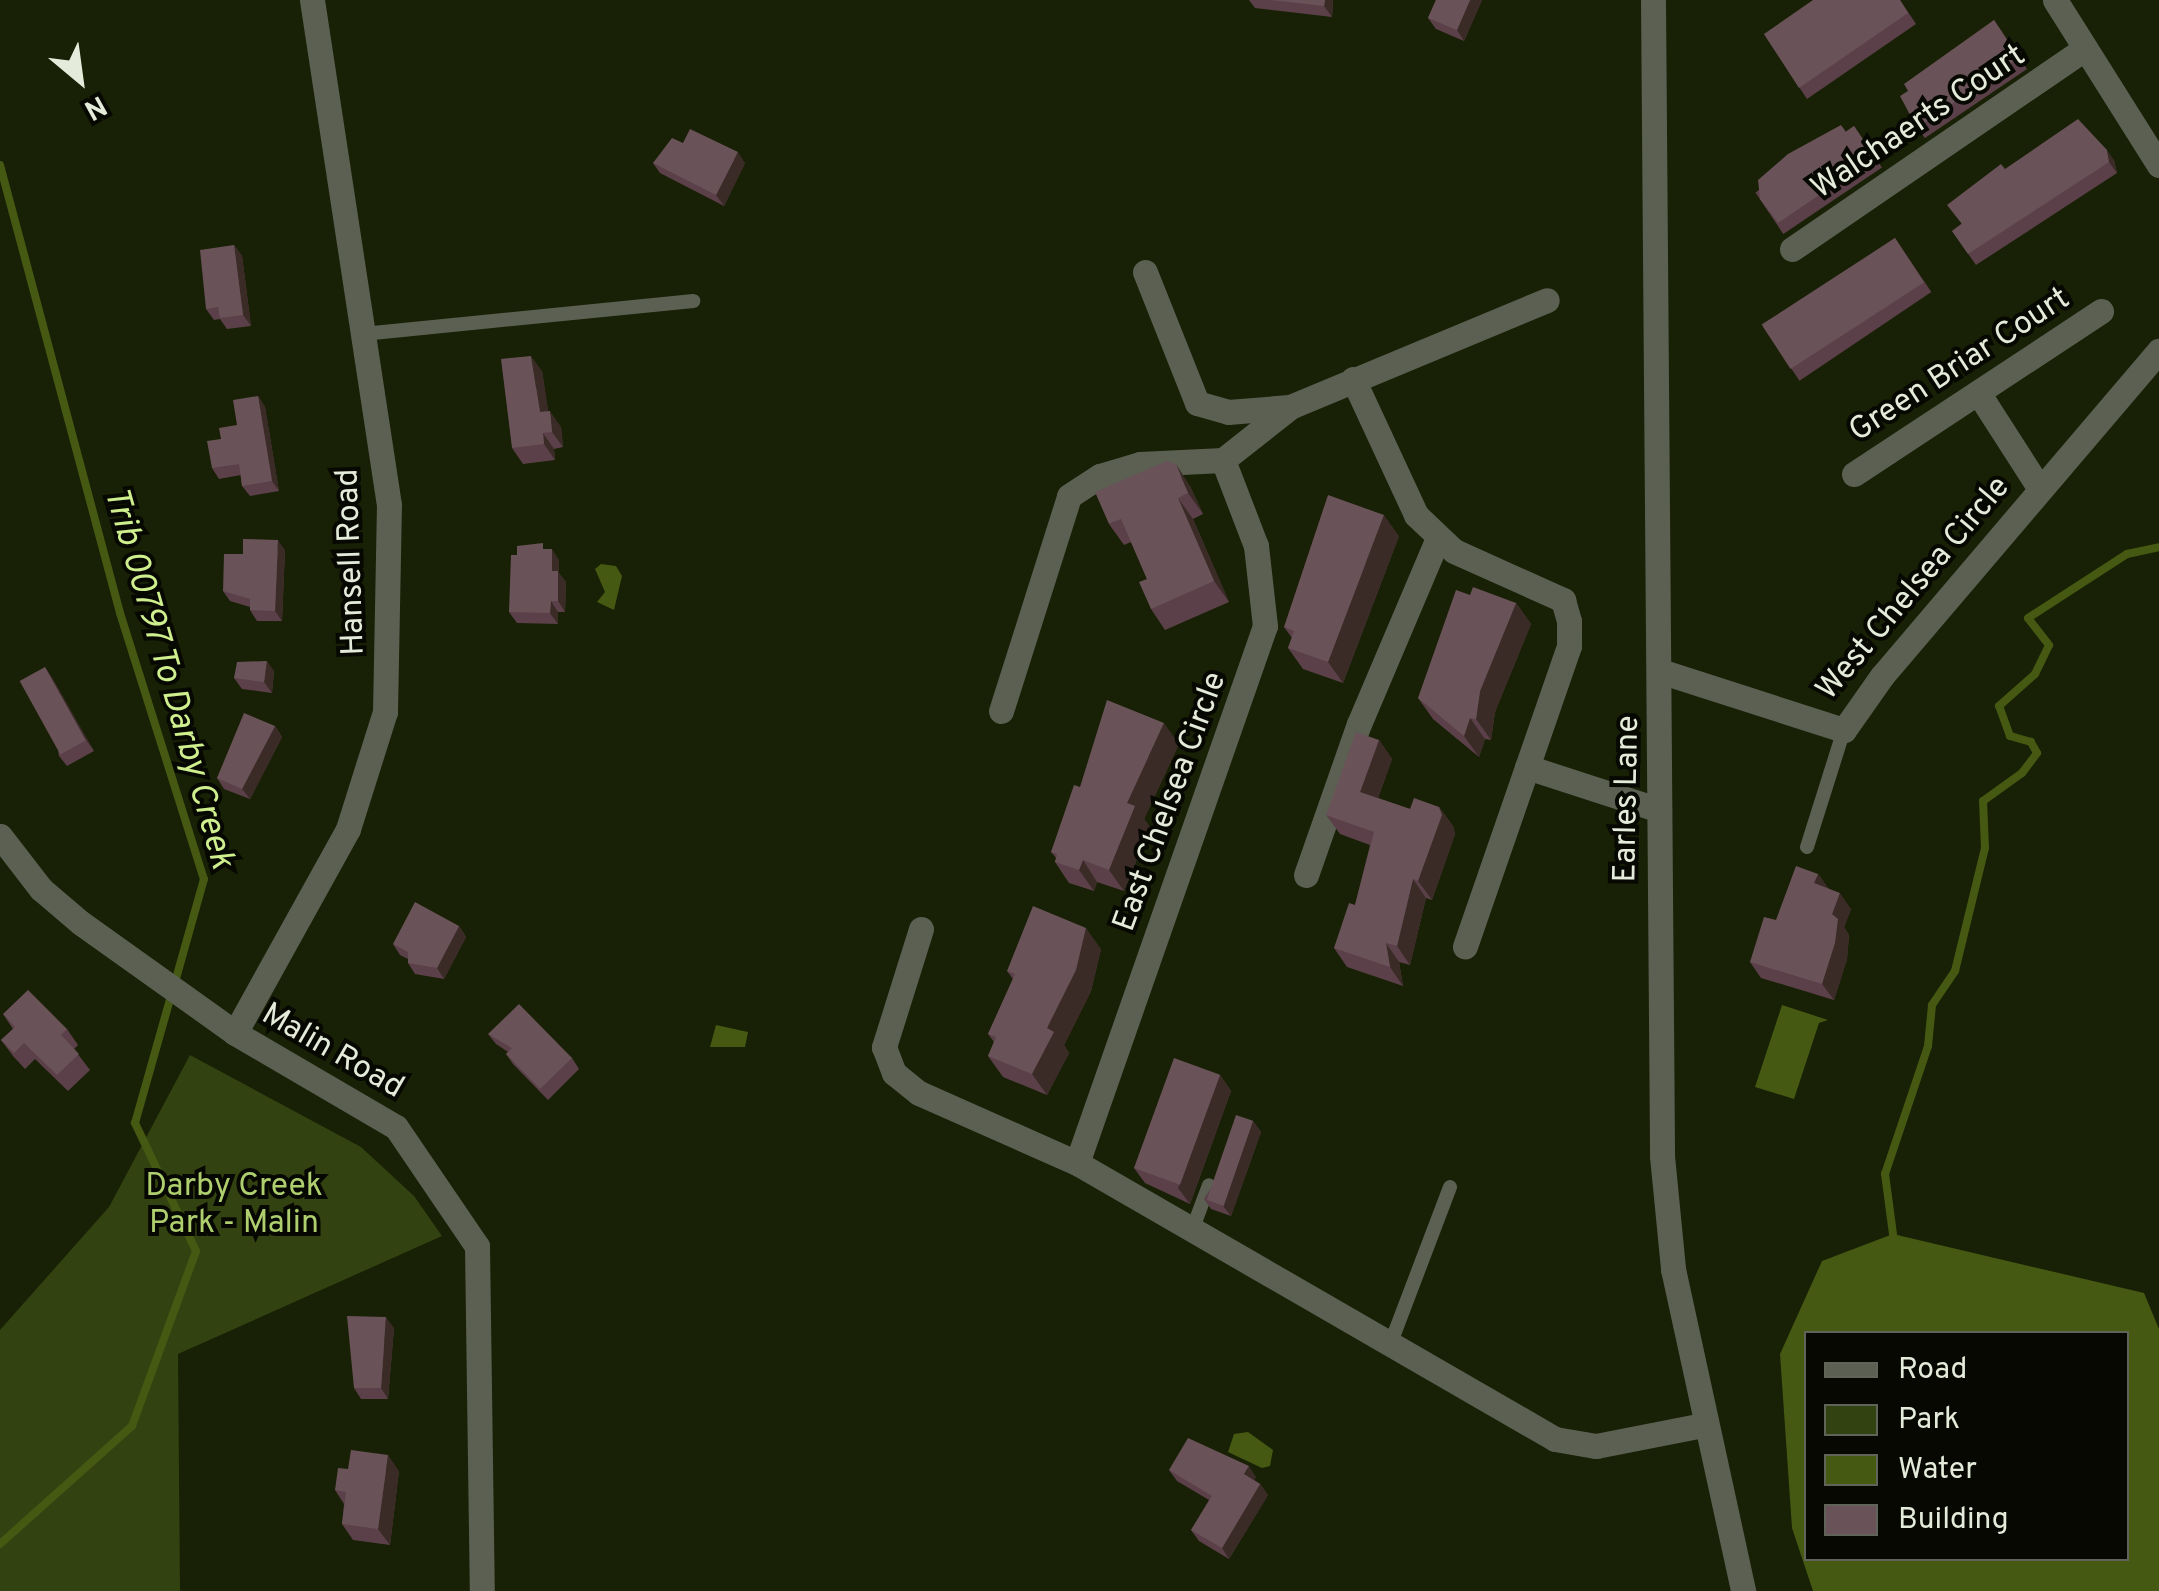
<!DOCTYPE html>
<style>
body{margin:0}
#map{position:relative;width:2159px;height:1591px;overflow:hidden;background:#182005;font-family:Overpass,sans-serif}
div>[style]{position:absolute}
.green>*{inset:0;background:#334211}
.water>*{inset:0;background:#455912}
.stream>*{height:8px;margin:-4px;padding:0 4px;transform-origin:4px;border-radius:4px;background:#455912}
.service>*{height:14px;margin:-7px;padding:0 7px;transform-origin:7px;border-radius:7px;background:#5b6053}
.minor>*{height:25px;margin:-12.5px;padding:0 12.5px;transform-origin:12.5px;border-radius:12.5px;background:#5b6053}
.wall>*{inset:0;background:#5b4049;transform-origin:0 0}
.shaded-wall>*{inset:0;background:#3a2b27}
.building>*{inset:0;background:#6a5259;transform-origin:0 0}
span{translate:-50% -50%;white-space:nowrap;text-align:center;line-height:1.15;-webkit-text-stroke:8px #060801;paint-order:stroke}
.street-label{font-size:32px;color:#e4ebda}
.park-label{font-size:32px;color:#afcf6f}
.water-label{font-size:35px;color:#cfef8f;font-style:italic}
.legend{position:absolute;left:1804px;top:1331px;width:325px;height:230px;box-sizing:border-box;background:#060801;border:2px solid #5f6358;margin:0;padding:12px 18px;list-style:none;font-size:30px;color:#e4ebda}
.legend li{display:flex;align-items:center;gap:20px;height:50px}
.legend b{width:50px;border:2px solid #5f6358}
.north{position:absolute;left:30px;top:30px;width:100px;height:100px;-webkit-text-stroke:8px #060801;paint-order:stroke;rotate:151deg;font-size:28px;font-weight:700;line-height:40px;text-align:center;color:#e4ebda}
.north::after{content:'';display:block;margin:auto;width:35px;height:45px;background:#e4ebda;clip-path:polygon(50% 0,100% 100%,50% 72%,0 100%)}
</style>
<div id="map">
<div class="green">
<div style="clip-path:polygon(190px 1055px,361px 1147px,414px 1196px,442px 1236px,178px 1354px,180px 1591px,0 1591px,0 1330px,109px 1207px)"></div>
</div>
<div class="water">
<div style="clip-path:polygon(601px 564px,616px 566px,622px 576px,614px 610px,597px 602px,605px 592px,595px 569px)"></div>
<div style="clip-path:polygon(1782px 1005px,1828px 1020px,1819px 1023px,1794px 1099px,1755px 1087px)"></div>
<div style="clip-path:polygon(716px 1025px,748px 1032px,745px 1047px,710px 1047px)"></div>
<div style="clip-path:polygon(evenodd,1893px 1234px,2144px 1293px,2159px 1329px,2159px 1591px,1813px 1591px,1792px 1528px,1780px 1354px,1822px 1261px,1893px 1234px,1806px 1334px,2126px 1334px,2126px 1558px,1806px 1558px,1806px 1334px)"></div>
<div style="clip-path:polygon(1248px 1432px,1273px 1450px,1270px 1466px,1262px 1468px,1228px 1452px,1234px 1434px)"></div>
</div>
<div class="stream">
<div style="left:0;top:165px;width:464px;rotate:75deg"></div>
<div style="left:120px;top:613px;width:279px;rotate:72.5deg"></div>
<div style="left:204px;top:879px;width:107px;rotate:105.7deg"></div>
<div style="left:1893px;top:1234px;width:61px;rotate:-97.6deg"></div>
<div style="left:1885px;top:1174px;width:135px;rotate:-71.4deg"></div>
<div style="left:1928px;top:1046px;width:41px;rotate:-84.4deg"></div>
<div style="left:1932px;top:1005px;width:41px;rotate:-55.9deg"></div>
<div style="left:1955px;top:971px;width:127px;rotate:-76.3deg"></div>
<div style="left:1985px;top:848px;width:47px;rotate:-92.4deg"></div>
<div style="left:1983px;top:801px;width:48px;rotate:-35.7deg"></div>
<div style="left:2022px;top:773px;width:25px;rotate:-53deg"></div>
<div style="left:2037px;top:753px;width:13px;rotate:-119deg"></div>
<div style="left:2031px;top:742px;width:22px;rotate:-164deg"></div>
<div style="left:2010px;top:736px;width:32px;rotate:-110deg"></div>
<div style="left:1999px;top:706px;width:48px;rotate:-41.6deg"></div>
<div style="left:2035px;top:674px;width:32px;rotate:-64deg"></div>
<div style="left:2049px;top:645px;width:34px;rotate:-128deg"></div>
<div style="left:2028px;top:618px;width:118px;rotate:-32.9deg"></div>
<div style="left:2127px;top:554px;width:33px;rotate:-12deg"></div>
<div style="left:0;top:1544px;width:177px;rotate:-41.8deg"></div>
<div style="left:132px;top:1426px;width:186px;rotate:-69.9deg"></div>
<div style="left:196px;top:1251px;width:142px;rotate:-115.5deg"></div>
<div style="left:135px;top:1123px;width:132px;rotate:-74.2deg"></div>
</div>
<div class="service">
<div style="left:363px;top:334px;width:332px;rotate:-5.7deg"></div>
<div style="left:1807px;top:847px;width:123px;rotate:-72.5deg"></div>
<div style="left:1191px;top:1233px;width:51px;rotate:-69.4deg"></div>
<div style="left:1390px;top:1345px;width:169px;rotate:-69.2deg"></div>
</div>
<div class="minor">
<div style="left:1653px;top:0;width:1156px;rotate:89.55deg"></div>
<div style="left:1662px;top:1156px;width:114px;rotate:84.4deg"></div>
<div style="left:1673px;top:1269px;width:330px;rotate:77.7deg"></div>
<div style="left:2055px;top:0;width:195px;rotate:57.8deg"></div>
<div style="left:1792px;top:249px;width:353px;rotate:-34.4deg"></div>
<div style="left:1145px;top:272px;width:141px;rotate:68.3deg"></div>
<div style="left:1197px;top:403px;width:32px;rotate:16deg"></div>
<div style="left:1228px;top:412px;width:61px;rotate:-4.7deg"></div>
<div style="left:1353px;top:379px;width:150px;rotate:65.1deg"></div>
<div style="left:1416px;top:515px;width:52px;rotate:43.5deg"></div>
<div style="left:1454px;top:551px;width:120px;rotate:24.2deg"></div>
<div style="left:1563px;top:600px;width:22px;rotate:74deg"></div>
<div style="left:1569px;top:621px;width:25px;rotate:90deg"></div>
<div style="left:1569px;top:646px;width:318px;rotate:109.1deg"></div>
<div style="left:1979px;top:394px;width:113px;rotate:57.3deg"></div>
<div style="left:1854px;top:474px;width:296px;rotate:-33.4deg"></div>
<div style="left:1663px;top:672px;width:190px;rotate:17.8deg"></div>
<div style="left:1844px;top:730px;width:66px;rotate:-54.9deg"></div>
<div style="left:1882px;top:676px;width:427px;rotate:-49.6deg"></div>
<div style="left:1001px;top:711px;width:225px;rotate:-72.4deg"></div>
<div style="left:1069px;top:496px;width:37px;rotate:-33deg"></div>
<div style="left:1100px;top:476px;width:42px;rotate:-16.7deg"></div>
<div style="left:1140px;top:464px;width:83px;rotate:-2.8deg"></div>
<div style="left:1223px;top:460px;width:85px;rotate:-38.3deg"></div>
<div style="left:1290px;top:407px;width:278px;rotate:-22.6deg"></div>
<div style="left:1527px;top:767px;width:139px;rotate:18deg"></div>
<div style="left:0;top:836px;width:67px;rotate:52.3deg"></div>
<div style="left:41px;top:889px;width:52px;rotate:40.4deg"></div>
<div style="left:81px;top:923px;width:189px;rotate:35.5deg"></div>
<div style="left:235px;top:1033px;width:186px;rotate:30.3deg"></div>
<div style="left:396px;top:1127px;width:144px;rotate:55.8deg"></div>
<div style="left:477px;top:1246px;width:345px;rotate:89.2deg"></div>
<div style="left:1306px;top:875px;width:160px;rotate:-70.7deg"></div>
<div style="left:1359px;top:724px;width:202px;rotate:-67deg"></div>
<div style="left:921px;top:929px;width:124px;rotate:107.4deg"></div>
<div style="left:884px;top:1047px;width:28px;rotate:69deg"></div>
<div style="left:894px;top:1073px;width:32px;rotate:39deg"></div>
<div style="left:919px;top:1093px;width:173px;rotate:23.9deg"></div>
<div style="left:1077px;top:1163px;width:552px;rotate:30deg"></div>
<div style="left:1555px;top:1439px;width:42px;rotate:9.7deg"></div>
<div style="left:1596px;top:1446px;width:109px;rotate:-11.1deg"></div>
<div style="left:235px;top:1033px;width:233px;rotate:-61deg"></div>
<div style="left:348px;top:829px;width:123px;rotate:-72.5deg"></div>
<div style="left:385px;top:712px;width:207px;rotate:-88.9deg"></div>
<div style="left:389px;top:505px;width:511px;rotate:-98.67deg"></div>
<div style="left:1077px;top:1163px;width:569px;rotate:-70.71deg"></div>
<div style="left:1265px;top:626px;width:81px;rotate:-96.4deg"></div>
<div style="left:1256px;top:546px;width:92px;rotate:-111deg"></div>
</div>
<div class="wall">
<div style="clip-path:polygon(1249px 0,1333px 0,1332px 17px,1255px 8px)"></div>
<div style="clip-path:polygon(1436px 0,1482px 0,1464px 41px,1436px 29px,1428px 18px)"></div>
<div style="clip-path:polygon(1900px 0,1916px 24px,1807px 99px,1764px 34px)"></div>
<div style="clip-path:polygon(1994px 20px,2027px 69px,1925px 138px,1917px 128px,1908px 91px)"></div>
<div style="left:1854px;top:126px;width:50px;height:119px;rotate:56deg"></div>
<div style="clip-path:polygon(683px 143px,745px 163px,724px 206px,660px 173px,653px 163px)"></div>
<div style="clip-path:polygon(2114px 160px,2117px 173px,1976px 265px,1952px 231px,1961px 224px,2005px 169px)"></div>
<div style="left:1895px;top:238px;width:65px;height:159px;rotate:56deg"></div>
<div style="clip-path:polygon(234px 245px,242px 256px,251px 326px,227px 329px,220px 319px,214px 320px,206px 309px)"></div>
<div style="clip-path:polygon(542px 371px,548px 411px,561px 427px,563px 447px,554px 449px,555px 460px,523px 464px,512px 448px)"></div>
<div style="clip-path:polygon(258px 396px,265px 407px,279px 491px,250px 496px,242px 486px,241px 475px,219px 479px,212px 468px,221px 439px,237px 425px)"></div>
<div style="clip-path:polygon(1190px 486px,1203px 514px,1193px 519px,1229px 602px,1165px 630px,1151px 609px,1147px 579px,1131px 542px,1124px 545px,1109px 524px)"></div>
<div style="clip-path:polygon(1399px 536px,1343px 683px,1303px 669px,1288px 648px,1292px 638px,1284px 627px)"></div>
<div style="clip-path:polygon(548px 549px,559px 560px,559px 573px,566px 582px,565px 612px,558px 612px,558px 624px,517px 623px,509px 612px,517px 555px)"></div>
<div style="clip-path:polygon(285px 550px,282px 621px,257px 621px,250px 610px,250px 607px,230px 601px,223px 591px,243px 554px)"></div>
<div style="clip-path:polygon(1470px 595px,1516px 603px,1531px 624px,1495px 712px,1491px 740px,1485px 739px,1479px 757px,1433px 719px,1418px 698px)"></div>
<div style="clip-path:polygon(45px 667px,94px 751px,67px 766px,59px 756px)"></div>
<div style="clip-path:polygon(274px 671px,272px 693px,242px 689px,234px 678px)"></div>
<div style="clip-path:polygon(275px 726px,282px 737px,250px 799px,224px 789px,217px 778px)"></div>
<div style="clip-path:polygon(1379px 740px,1392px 759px,1378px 798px,1410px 809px,1439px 807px,1453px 826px,1455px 834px,1432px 900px,1426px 898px,1410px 965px,1399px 962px,1403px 986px,1347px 967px,1334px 948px,1355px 905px,1370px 845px,1340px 834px,1326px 815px)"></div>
<div style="clip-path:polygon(1179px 744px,1144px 819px,1150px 827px,1124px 891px,1097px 882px,1094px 891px,1069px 883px,1055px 862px,1056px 858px,1051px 852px,1080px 787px)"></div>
<div style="clip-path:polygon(1818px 874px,1828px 888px,1851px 909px,1844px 927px,1849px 935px,1847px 959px,1834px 1000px,1761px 978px,1750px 962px,1776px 920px)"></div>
<div style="clip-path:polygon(459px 926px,466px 937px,444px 979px,415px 974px,408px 963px,408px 959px,400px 955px,393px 944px)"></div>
<div style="clip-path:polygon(1101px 949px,1091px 991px,1064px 1045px,1069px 1053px,1047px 1095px,1003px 1077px,988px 1056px,994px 1042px,988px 1034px,1013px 979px,1007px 971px)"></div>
<div style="clip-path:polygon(3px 1014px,67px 1029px,78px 1045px,74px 1049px,90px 1070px,68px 1091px,35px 1059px,25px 1069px,13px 1056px,1px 1040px,13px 1029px)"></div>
<div style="clip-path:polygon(488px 1034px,572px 1058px,579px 1069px,548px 1100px,513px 1064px,506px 1054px,508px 1052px,496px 1044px)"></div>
<div style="clip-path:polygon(1220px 1075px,1231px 1091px,1190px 1204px,1145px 1183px,1134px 1168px)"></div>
<div style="clip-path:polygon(1253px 1121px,1261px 1132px,1231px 1216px,1211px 1209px,1204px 1199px)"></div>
<div style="clip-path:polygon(394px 1328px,388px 1399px,361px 1399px,354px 1388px)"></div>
<div style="clip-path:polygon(348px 1469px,399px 1471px,390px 1545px,353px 1540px,342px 1524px,344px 1504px,335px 1490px)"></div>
<div style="clip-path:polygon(1169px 1470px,1256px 1477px,1254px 1480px,1260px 1484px,1268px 1495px,1229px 1559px,1199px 1541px,1191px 1530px,1209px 1500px,1177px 1481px)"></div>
</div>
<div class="shaded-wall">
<div style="clip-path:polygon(1325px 0,1333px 0,1332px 17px,1324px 6px)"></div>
<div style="clip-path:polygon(1470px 0,1482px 0,1464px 41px,1457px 30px)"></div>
<div style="clip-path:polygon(2107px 150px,2114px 160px,2117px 173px,2109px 162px)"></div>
<div style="clip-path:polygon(738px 152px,745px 163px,724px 206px,716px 195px)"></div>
<div style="clip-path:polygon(234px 245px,242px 256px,251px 326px,243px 315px)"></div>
<div style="clip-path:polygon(531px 356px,542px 371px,551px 428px,540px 412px)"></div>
<div style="clip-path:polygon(258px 396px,265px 407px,279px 491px,272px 481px)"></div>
<div style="clip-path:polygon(550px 411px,561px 427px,563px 447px,552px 432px)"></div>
<div style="clip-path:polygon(543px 433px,554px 449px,555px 460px,544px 444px)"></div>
<div style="clip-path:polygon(1176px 464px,1190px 486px,1203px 514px,1188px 493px)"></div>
<div style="clip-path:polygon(1178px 498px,1193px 519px,1229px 602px,1214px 581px)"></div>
<div style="clip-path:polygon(1384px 515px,1399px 536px,1343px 683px,1328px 662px)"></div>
<div style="clip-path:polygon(278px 540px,285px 550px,282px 621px,275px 611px)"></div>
<div style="clip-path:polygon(552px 549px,559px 560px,559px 573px,566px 582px,565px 612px,558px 601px,552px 571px)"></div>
<div style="clip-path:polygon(551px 601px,558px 612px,558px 624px,550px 613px)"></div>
<div style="clip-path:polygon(1516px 603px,1531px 624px,1495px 712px,1491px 740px,1476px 719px,1480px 691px)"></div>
<div style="clip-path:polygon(267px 661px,274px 671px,272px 693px,264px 682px)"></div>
<div style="clip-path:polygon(45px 667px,52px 677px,94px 751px,86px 740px)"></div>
<div style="clip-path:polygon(1470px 718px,1485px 739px,1479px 757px,1464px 736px)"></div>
<div style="clip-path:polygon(1164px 723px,1179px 744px,1144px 819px,1150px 827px,1124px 891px,1109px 870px,1127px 803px)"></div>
<div style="clip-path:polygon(275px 726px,282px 737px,250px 799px,242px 789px)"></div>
<div style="clip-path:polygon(1379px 740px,1392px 759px,1373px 811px,1360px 792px)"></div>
<div style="clip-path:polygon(1439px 807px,1453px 826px,1455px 834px,1432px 900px,1418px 881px)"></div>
<div style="clip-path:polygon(1083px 860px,1097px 882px,1094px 891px,1079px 870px)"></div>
<div style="clip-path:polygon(1818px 874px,1829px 890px,1814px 883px)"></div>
<div style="clip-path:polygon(1413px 879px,1426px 898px,1410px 965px,1397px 946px)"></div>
<div style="clip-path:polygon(1840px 893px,1851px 909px,1844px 927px,1849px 935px,1847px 959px,1834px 1000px,1822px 984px,1832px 914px)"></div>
<div style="clip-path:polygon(459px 926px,466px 937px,444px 979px,437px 968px)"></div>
<div style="clip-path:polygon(1086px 928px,1101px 949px,1091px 991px,1064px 1045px,1069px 1053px,1047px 1095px,1032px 1074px,1047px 1028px)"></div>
<div style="clip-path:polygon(1386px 943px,1399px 962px,1403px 986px,1390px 967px)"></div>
<div style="clip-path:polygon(1220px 1075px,1231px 1091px,1190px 1204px,1178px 1188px)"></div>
<div style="clip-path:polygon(1253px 1121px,1261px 1132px,1231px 1216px,1223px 1206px)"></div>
<div style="clip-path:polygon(386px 1317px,394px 1328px,388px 1399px,381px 1388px)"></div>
<div style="clip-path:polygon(388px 1455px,399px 1471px,390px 1545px,378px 1529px)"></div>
<div style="clip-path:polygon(1249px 1466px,1256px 1477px,1252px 1485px,1244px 1474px)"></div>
<div style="clip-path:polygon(1260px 1484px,1268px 1495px,1229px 1559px,1222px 1548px)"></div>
</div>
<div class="building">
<div style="clip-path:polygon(1271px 0,1325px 0,1324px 6px)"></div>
<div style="clip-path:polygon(1436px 0,1470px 0,1457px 30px,1428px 18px)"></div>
<div style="clip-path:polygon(1813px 0,1900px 0,1908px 13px,1799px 88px,1764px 34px)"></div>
<div style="clip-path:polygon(1994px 20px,2019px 58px,1917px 128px,1900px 96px,1908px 91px,1904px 84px)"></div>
<div style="clip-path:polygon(2078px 119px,2107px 150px,2109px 162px,1968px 254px,1952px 231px,1962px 224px,1947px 205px,2001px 164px,2005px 169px)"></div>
<div style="clip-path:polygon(1841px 125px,1846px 132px,1854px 126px,1875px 157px,1778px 223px,1760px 199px,1758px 180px,1788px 154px)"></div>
<div style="clip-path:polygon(690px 129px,738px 152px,716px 195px,653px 163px,672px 138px,683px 143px)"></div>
<div style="left:1895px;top:238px;width:53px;height:159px;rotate:57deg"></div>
<div style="clip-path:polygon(234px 245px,243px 315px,220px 318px,218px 307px,206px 309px,200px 250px)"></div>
<div style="clip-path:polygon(531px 356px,540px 412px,550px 411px,552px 432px,543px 433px,544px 444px,512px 448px,501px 359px)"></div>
<div style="clip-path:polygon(258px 396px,272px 481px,242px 486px,239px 464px,212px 468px,207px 441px,221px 439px,219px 428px,237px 425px,233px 400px)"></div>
<div style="clip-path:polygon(1167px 461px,1176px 464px,1188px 493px,1178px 498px,1214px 581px,1151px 609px,1139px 582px,1147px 579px,1121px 519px,1109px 524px,1095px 492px)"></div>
<div style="clip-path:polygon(1328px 495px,1384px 515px,1328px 662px,1288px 648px,1294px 631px,1284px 627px)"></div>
<div style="clip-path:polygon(243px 539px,278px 540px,275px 611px,250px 610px,250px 599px,223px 591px,224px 554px,243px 554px)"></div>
<div style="clip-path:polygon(543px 543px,543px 549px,552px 549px,552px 571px,558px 571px,558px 601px,551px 601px,550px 613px,509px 612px,511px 555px,517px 555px,517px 546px)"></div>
<div style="clip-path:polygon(1473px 587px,1516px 603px,1480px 691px,1476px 719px,1470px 718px,1464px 736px,1418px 698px,1456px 590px,1470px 595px)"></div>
<div style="clip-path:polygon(267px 661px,264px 682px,234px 678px,237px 662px)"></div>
<div style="left:45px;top:667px;width:84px;height:29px;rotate:61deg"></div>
<div style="clip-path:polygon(1107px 700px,1164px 723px,1127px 803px,1135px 806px,1109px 870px,1083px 860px,1079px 870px,1055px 862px,1057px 854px,1051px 852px,1074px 785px,1080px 787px)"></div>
<div style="clip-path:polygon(244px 713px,275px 726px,242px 789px,217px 778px)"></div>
<div style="clip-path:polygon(1356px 732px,1379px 740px,1360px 792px,1410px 809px,1414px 798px,1439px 807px,1442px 815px,1418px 881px,1413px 879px,1397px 946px,1386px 943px,1390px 967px,1334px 948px,1349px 903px,1355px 905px,1374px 832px,1326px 815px)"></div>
<div style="clip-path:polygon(1796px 866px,1818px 874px,1814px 883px,1840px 893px,1832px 914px,1838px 919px,1835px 943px,1822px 984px,1750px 962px,1764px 917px,1776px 920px)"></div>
<div style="clip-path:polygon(415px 902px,459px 926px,437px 968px,408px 963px,408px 952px,393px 944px)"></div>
<div style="clip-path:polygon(1033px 906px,1086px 928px,1076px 970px,1047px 1028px,1054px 1032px,1032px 1074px,988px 1056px,996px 1037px,988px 1034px,1015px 974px,1007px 971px)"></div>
<div style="clip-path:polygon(28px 990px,67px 1029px,61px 1035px,79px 1054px,57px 1075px,24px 1043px,14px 1053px,1px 1040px,15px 1027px,3px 1014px)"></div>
<div style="clip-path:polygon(519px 1004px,572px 1058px,540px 1089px,506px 1054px,512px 1048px,488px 1034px)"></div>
<div style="left:1174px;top:1058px;width:49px;height:117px;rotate:20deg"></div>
<div style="left:1236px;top:1115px;width:18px;height:90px;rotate:19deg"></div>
<div style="clip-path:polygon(347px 1316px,386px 1317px,381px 1388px,354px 1388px)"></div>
<div style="clip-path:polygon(1188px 1438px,1249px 1466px,1244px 1474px,1260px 1484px,1222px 1548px,1191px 1530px,1212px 1496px,1169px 1470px)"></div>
<div style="clip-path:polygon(351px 1450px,388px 1455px,378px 1529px,342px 1524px,346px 1492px,335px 1490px,338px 1468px,348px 1469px)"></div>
</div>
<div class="street-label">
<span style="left:1919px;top:123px;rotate:-34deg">Walchaerts Court</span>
<span style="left:1960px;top:366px;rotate:-33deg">Green Briar Court</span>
<span style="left:352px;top:562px;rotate:-92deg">Hansell Road</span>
<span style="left:1914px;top:589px;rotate:-50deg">West Chelsea Circle</span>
<span style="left:1628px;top:799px;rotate:-89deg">Earles Lane</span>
<span style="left:1171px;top:802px;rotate:-70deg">East Chelsea Circle</span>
<span style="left:332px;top:1052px;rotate:30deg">Malin Road</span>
</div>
<div class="park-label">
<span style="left:234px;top:1206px">Darby Creek<br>Park - Malin</span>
</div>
<div class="water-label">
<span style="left:168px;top:678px;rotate:74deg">Trib 00797 To Darby Creek</span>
</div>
<ul class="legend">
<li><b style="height:12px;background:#5b6053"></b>Road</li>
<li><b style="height:28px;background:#334211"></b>Park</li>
<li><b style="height:28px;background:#455912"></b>Water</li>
<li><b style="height:28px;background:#6a5259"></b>Building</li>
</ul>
<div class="north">N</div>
</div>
